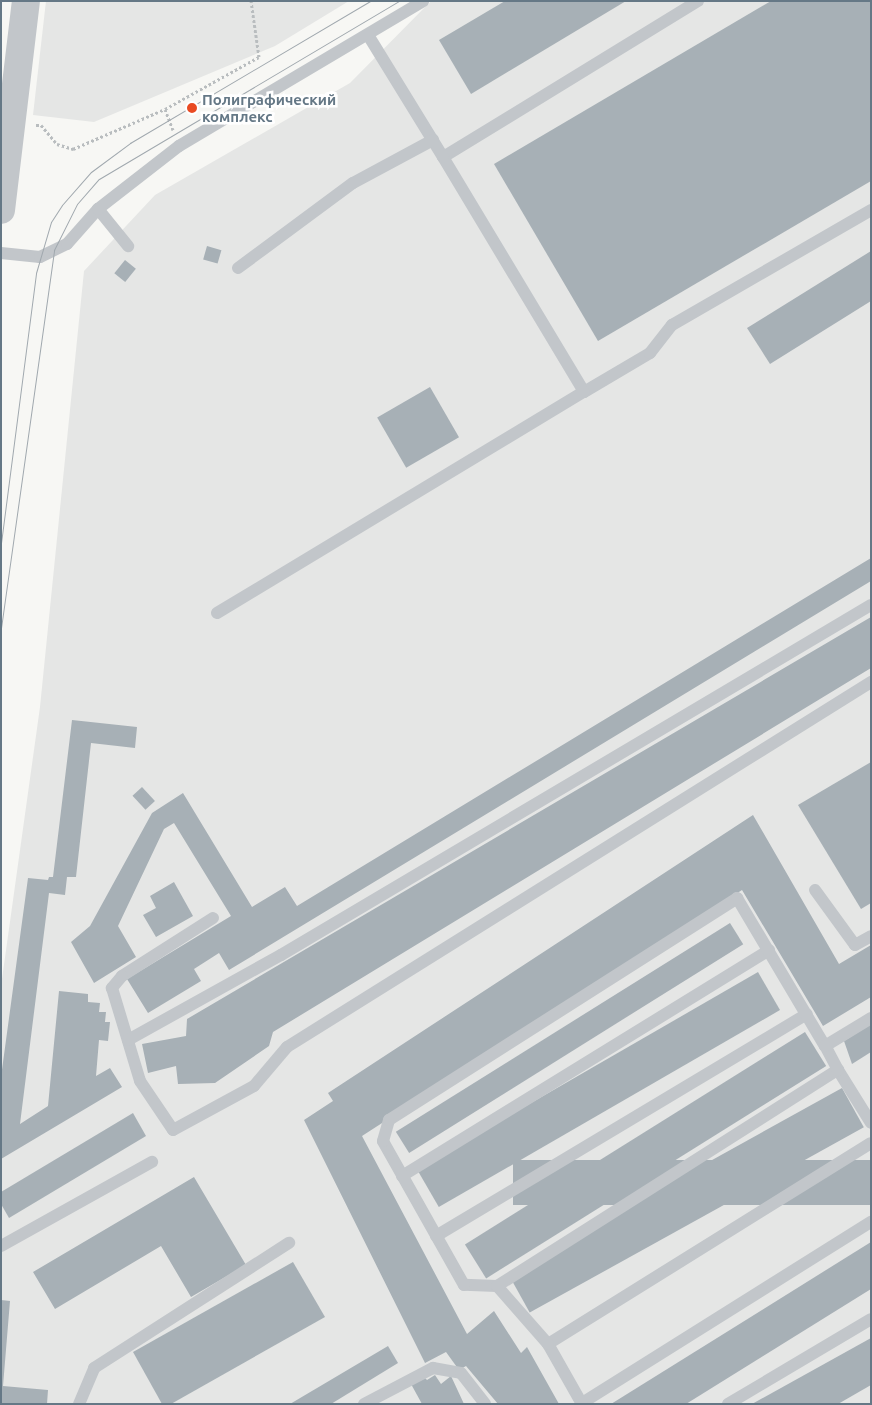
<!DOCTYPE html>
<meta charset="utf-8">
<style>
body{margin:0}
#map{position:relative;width:872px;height:1405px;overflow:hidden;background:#f7f7f4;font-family:Ubuntu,sans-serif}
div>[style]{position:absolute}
.built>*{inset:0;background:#e5e6e5}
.building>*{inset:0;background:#a7b0b6;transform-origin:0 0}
.path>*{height:3px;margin-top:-1.5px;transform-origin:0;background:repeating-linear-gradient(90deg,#b9bdbf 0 2.5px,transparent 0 5px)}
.service>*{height:12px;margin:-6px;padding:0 6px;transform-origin:6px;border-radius:6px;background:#c2c6ca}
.tertiary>*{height:28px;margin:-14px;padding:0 14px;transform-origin:14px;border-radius:14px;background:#c2c6ca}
.tram>*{height:1px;margin:-0.5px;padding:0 0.5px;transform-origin:0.5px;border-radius:0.5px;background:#a0a8ae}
.dots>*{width:14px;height:14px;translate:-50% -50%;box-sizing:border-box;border:2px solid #fff;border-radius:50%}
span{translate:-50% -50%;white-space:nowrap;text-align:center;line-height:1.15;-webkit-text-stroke:5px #fff;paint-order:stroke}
.poi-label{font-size:15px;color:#657886;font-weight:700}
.left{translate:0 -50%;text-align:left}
.frame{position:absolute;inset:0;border:2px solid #657886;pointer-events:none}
</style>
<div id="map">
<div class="built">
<div style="clip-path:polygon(46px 1px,349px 1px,275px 46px,94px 122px,33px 115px)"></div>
<div style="clip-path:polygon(431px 1px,871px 1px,871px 1404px,1px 1404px,1px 986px,40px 707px,84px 271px,155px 195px,350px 83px)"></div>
</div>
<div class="building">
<div style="clip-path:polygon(505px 1px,626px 1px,471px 94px,439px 40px)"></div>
<div style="clip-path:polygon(771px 1px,871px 1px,871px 181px,598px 341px,494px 164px)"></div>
<div style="left:207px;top:246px;width:15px;height:14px;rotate:16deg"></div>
<div style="clip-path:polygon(871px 251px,871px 301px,770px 364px,747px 328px)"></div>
<div style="left:125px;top:260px;width:14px;height:17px;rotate:39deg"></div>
<div style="left:430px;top:387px;width:58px;height:61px;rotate:60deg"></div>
<div style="clip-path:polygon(871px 558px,871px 581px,229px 970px,219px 953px,194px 969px,201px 981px,148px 1013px,127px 979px,231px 916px,174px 823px,164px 829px,118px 926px,136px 957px,94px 983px,71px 942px,90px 926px,152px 813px,183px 793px,252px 907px,285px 887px,297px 906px)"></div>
<div style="clip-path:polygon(871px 617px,871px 668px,273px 1032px,269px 1046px,215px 1083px,178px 1084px,176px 1066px,148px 1073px,142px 1044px,186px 1036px,187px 1019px)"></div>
<div style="clip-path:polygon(72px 720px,137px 727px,135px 748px,91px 743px,76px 877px,67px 877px,65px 895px,49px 893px,20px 1124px,48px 1106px,59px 991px,88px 994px,88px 1002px,100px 1003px,99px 1012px,106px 1012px,105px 1022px,110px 1022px,108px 1041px,99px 1040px,96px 1076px,110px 1068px,122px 1087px,1px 1159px,1px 1077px,28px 878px,48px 880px,49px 877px,53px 877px)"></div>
<div style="clip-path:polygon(871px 762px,871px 903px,861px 909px,798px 805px)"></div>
<div style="left:142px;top:787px;width:19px;height:13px;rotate:47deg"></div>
<div style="clip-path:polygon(753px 815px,839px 964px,871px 945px,871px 997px,823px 1026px,742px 890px,362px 1136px,467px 1334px,494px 1311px,521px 1353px,527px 1347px,559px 1404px,498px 1404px,466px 1366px,459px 1370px,446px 1352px,425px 1363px,304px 1120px,333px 1101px,328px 1093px)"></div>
<div style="clip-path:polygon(174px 882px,193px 916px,156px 937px,143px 915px,156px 908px,150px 896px)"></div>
<div style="left:730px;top:923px;width:25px;height:394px;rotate:58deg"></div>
<div style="left:758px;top:972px;width:44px;height:394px;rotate:60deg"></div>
<div style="clip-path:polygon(871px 1024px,871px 1052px,852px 1064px,844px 1041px)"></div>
<div style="left:805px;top:1032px;width:40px;height:401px;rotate:58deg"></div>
<div style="left:842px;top:1088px;width:45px;height:382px;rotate:61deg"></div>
<div style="clip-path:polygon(133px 1113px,146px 1136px,9px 1218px,1px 1204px,1px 1192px)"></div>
<div style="left:871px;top:1160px;width:45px;height:358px;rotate:90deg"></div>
<div style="clip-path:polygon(194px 1177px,246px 1265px,191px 1297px,161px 1246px,55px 1309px,33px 1272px)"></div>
<div style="clip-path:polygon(871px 1242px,871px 1289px,686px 1404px,611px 1404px)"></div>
<div style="clip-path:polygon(293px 1262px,325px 1317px,171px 1404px,162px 1404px,133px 1352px)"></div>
<div style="clip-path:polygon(1px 1300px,10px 1301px,3px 1386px,48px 1390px,47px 1404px,1px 1404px)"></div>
<div style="clip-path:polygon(871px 1338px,871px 1385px,838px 1404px,752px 1404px)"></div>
<div style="clip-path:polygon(388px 1346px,398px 1363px,331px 1404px,290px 1404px)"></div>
<div style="clip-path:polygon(435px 1375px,441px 1384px,451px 1376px,464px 1404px,422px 1404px,411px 1384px,423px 1376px,427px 1380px)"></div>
</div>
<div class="path">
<div style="left:36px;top:125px;width:5px"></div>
<div style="left:41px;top:125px;width:25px;rotate:50deg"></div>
<div style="left:57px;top:144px;width:17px;rotate:17deg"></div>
<div style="left:73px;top:149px;width:100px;rotate:-23.5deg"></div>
<div style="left:173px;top:130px;width:22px;rotate:-111deg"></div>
<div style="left:165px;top:109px;width:107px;rotate:-29deg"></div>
<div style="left:259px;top:57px;width:57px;rotate:-98.1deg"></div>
</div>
<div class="service">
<div style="left:698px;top:1px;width:299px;rotate:148.5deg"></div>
<div style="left:443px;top:157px;width:274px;rotate:59deg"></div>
<div style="left:584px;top:392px;width:77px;rotate:-30.6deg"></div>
<div style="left:650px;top:353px;width:36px;rotate:-52deg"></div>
<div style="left:672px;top:325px;width:230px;rotate:-30deg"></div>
<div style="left:368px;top:35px;width:143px;rotate:58.4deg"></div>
<div style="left:98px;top:209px;width:48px;rotate:51deg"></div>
<div style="left:1px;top:253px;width:39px;rotate:6deg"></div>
<div style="left:40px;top:257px;width:30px;rotate:-26deg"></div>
<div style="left:67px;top:244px;width:47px;rotate:-48.5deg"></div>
<div style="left:98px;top:209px;width:103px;rotate:-37.9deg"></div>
<div style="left:179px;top:146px;width:284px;rotate:-30.7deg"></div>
<div style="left:238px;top:268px;width:143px;rotate:-36.5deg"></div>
<div style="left:353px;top:183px;width:91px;rotate:-28.3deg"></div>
<div style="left:217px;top:613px;width:428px;rotate:-31.1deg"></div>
<div style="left:815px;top:890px;width:68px;rotate:54deg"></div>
<div style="left:855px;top:945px;width:18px;rotate:-29deg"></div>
<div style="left:213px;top:918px;width:108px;rotate:147.5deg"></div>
<div style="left:122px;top:976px;width:16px;rotate:130deg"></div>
<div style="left:112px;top:988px;width:97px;rotate:73.2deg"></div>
<div style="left:140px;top:1081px;width:59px;rotate:56deg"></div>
<div style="left:173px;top:1130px;width:92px;rotate:-28.5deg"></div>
<div style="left:254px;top:1086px;width:51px;rotate:-49.8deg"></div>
<div style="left:287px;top:1047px;width:689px;rotate:-32.01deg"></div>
<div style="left:128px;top:1040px;width:175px;rotate:-29.1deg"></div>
<div style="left:281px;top:955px;width:686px;rotate:-30.68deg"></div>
<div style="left:838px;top:1070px;width:62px;rotate:58.1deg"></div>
<div style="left:402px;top:1176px;width:431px;rotate:-31.6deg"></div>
<div style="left:436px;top:1236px;width:432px;rotate:-30.9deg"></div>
<div style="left:1px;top:1246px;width:173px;rotate:-29.1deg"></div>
<div style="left:497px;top:1286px;width:33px;rotate:-178deg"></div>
<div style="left:464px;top:1285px;width:165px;rotate:-119.4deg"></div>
<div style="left:383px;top:1141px;width:22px;rotate:-74deg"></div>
<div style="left:389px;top:1120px;width:413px;rotate:-32.5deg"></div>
<div style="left:737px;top:898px;width:172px;rotate:59.3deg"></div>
<div style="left:548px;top:1344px;width:380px;rotate:-31.9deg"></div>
<div style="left:582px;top:1403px;width:341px;rotate:-32.1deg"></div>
<div style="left:79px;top:1404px;width:39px;rotate:-67deg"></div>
<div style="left:94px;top:1368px;width:232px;rotate:-32.7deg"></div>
<div style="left:364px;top:1404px;width:78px;rotate:-27.6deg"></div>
<div style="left:433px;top:1368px;width:28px;rotate:10deg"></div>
<div style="left:461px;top:1373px;width:39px;rotate:52deg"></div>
<div style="left:582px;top:1404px;width:69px;rotate:-119.5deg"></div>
<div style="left:548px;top:1344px;width:77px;rotate:-131.3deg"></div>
<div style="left:497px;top:1286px;width:404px;rotate:-32.4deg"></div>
<div style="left:838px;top:1070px;width:27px;rotate:-118deg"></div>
<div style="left:825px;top:1046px;width:54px;rotate:-31.3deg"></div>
<div style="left:728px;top:1404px;width:166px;rotate:-30.7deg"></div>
</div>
<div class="tertiary">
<div style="left:1px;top:210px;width:210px;rotate:-83.2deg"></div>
</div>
<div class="tram">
<div style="left:1px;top:543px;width:272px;rotate:-82.6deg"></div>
<div style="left:36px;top:273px;width:53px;rotate:-73.6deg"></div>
<div style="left:51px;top:222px;width:20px;rotate:-57deg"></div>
<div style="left:62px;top:205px;width:44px;rotate:-48.7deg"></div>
<div style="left:91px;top:172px;width:49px;rotate:-36.6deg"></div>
<div style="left:130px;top:143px;width:279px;rotate:-30.6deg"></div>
<div style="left:1px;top:628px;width:382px;rotate:-82deg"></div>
<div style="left:54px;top:250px;width:51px;rotate:-63.4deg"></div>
<div style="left:77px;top:204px;width:33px;rotate:-49deg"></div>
<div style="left:99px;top:179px;width:349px;rotate:-30.7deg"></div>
</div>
<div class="dots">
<div style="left:192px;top:108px;background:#e94a22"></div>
</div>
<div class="poi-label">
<span class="left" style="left:202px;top:108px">Полиграфический<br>комплекс</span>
</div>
<div class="frame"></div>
</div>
